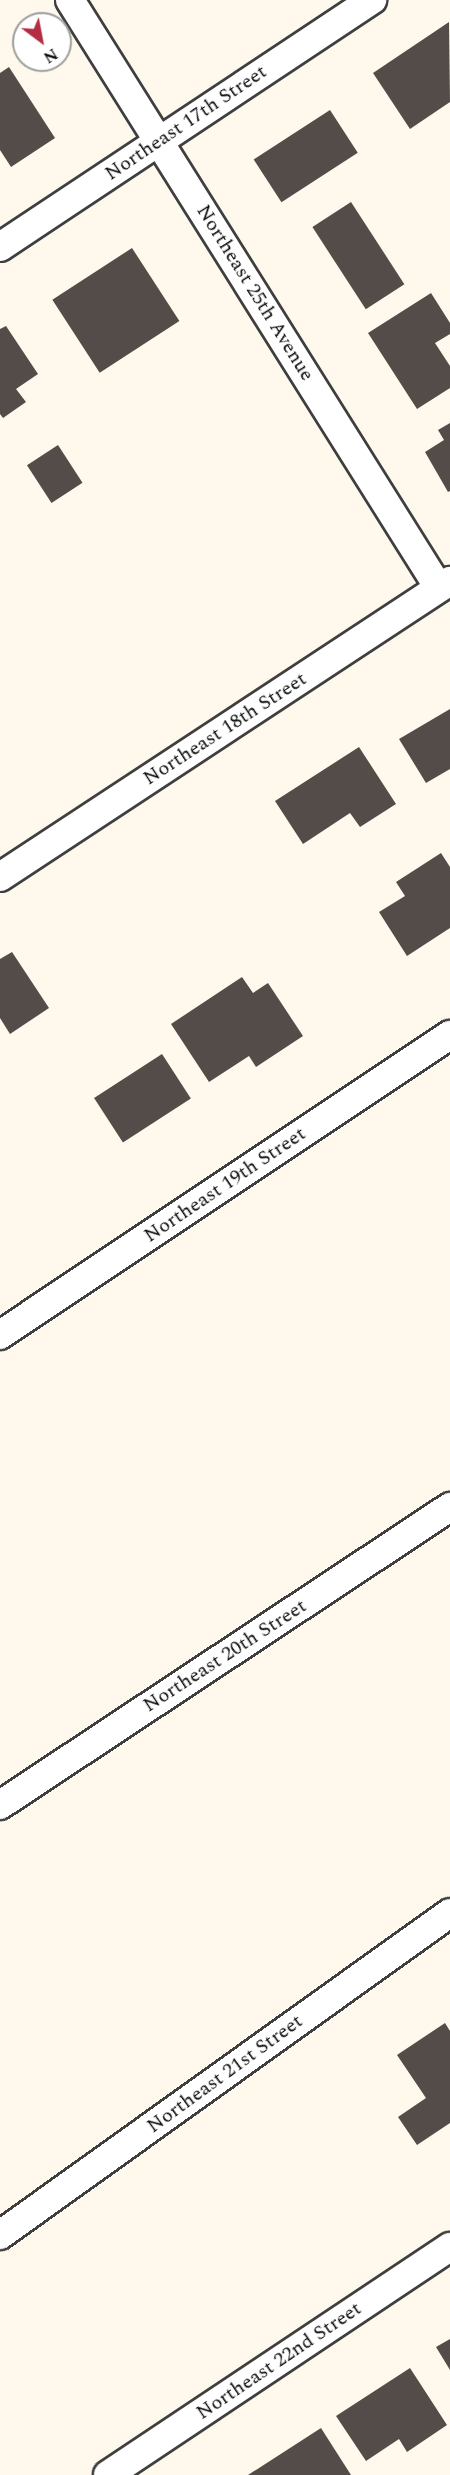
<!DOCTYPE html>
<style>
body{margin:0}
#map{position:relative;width:450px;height:2475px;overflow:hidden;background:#fef9ec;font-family:Spectral,serif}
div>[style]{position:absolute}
.building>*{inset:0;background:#544c49;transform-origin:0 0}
.roads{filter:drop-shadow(2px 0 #3f3f3f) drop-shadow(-2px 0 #3f3f3f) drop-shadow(0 2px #3f3f3f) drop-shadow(0 -2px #3f3f3f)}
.minor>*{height:28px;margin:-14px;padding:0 14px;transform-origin:14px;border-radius:14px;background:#fff}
span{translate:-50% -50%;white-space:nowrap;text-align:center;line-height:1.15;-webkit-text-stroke:6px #fff;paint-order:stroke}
.street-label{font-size:20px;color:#0c0c0c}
.north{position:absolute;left:12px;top:12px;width:60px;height:60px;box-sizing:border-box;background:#fff;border:2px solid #9e9e9e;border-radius:50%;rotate:148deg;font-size:16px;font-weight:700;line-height:24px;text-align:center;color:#0c0c0c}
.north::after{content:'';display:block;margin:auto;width:21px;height:27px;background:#b42d42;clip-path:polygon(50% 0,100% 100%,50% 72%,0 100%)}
</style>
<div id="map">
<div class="building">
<div style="clip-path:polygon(449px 22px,450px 102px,410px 129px,373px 73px)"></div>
<div style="clip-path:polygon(9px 67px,55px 138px,11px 167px,0 150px,0 73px)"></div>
<div style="left:330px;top:110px;width:51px;height:91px;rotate:57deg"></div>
<div style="left:351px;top:202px;width:98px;height:46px;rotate:57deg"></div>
<div style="left:132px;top:248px;width:87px;height:95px;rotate:57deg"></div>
<div style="clip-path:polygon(431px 293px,450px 323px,450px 334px,435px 343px,450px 366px,450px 388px,417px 409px,368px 333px)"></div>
<div style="clip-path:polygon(6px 326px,38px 374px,16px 389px,26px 402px,3px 418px,0 414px,0 329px)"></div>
<div style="clip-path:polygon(450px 423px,450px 491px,448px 492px,425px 452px,444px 440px,438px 430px)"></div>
<div style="left:58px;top:445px;width:45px;height:37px;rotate:57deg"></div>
<div style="clip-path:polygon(450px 709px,450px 769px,426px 783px,399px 739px)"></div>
<div style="clip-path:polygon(359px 747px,396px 804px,360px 827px,350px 813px,303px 844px,275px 801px)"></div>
<div style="clip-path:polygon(441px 853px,450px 867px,450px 928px,407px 956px,379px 912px,405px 896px,396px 882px)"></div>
<div style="clip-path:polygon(12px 952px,49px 1008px,10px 1034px,0 1018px,0 959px)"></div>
<div style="clip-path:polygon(242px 977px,253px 993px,268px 983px,303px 1036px,256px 1067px,249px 1056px,209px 1082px,171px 1024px)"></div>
<div style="left:162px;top:1054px;width:53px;height:81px;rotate:57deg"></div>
<div style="clip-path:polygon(445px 2023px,450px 2031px,450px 2123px,417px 2145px,398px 2117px,426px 2098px,397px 2055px)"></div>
<div style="clip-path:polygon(450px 2339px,450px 2370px,436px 2347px)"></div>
<div style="clip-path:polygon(410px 2368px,447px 2425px,407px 2452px,399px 2439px,366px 2461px,336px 2416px)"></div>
<div style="clip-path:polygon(321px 2428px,351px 2475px,248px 2475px)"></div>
</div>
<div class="roads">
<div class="minor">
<div style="left:70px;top:0;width:694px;rotate:57.89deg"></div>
<div style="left:0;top:247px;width:447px;rotate:-33.6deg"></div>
<div style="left:0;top:877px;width:539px;rotate:-33.34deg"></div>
<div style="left:0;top:1335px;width:541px;rotate:-33.69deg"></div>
<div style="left:0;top:1805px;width:540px;rotate:-33.51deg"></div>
<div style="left:0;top:2235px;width:553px;rotate:-35.59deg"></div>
<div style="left:108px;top:2475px;width:411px;rotate:-33.7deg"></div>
</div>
</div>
<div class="street-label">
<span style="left:186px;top:123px;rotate:-34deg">Northeast 17th Street</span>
<span style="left:255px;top:293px;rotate:58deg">Northeast 25th Avenue</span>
<span style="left:225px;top:729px;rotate:-33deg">Northeast 18th Street</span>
<span style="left:225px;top:1185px;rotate:-34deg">Northeast 19th Street</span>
<span style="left:225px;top:1656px;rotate:-33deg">Northeast 20th Street</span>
<span style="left:225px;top:2074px;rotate:-36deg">Northeast 21st Street</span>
<span style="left:279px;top:2361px;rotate:-34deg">Northeast 22nd Street</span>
</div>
<div class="north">N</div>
</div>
